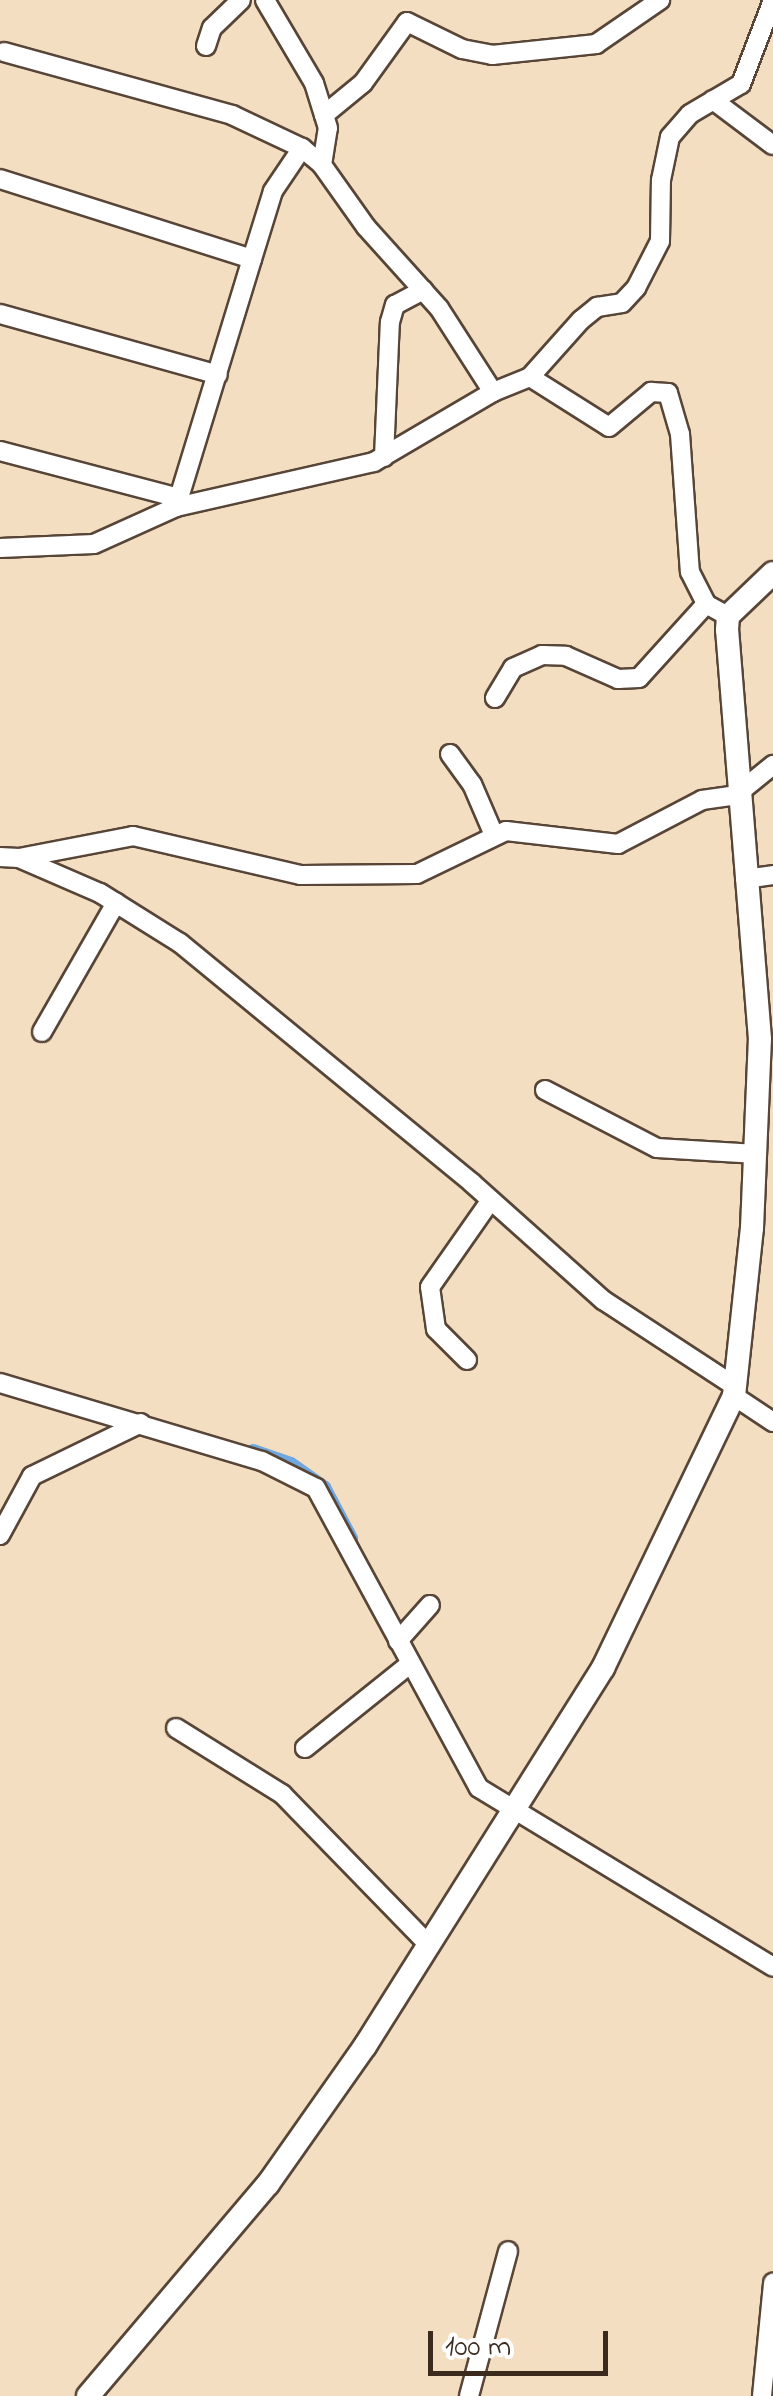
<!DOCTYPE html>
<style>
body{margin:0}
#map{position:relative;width:773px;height:2396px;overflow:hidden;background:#f4dec2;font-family:"Indie Flower",sans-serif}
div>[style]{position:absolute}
.canal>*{height:12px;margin:-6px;padding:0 6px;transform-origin:6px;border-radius:6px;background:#6fa7de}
.roads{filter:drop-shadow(2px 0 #574537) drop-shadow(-2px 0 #574537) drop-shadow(0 2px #574537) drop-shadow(0 -2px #574537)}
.minor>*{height:18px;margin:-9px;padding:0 9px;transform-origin:9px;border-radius:9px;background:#fff}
.major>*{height:22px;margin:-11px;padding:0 11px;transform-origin:11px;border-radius:11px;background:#fff}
span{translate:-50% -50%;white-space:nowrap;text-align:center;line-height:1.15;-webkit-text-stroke:10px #fff;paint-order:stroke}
.scale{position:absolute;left:428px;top:2331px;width:180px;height:45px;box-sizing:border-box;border:5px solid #3b2a1e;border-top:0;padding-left:12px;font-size:30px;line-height:35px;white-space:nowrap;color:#3b2a1e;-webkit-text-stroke:8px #fff;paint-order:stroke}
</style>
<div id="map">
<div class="canal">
<div style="left:253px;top:1450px;width:40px;rotate:18.9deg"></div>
<div style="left:291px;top:1463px;width:42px;rotate:35.2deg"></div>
<div style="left:325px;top:1487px;width:58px;rotate:62.1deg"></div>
</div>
<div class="roads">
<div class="minor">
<div style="left:206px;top:46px;width:19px;rotate:-72deg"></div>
<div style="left:212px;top:28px;width:40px;rotate:-44deg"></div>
<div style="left:4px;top:52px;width:237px;rotate:15.4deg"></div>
<div style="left:232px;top:115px;width:77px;rotate:25.2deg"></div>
<div style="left:302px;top:148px;width:26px;rotate:40deg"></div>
<div style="left:322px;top:165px;width:37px;rotate:-81deg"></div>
<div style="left:328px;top:128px;width:47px;rotate:-107.3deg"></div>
<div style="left:314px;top:83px;width:96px;rotate:-120.6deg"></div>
<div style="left:713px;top:100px;width:75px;rotate:36.9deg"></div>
<div style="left:324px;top:115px;width:50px;rotate:-39.4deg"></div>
<div style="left:363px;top:83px;width:75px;rotate:-54.2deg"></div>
<div style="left:407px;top:22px;width:61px;rotate:26.1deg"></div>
<div style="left:462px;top:49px;width:31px;rotate:11deg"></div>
<div style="left:492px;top:55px;width:105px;rotate:-6deg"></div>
<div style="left:596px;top:44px;width:78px;rotate:-34.5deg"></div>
<div style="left:322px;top:165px;width:76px;rotate:54.6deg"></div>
<div style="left:366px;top:227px;width:109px;rotate:48deg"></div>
<div style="left:439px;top:308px;width:100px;rotate:57.3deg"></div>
<div style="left:493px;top:392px;width:40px;rotate:-22deg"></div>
<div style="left:530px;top:377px;width:93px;rotate:32.3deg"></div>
<div style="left:609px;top:427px;width:55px;rotate:-39.8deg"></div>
<div style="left:651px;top:392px;width:17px;rotate:3deg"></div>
<div style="left:668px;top:393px;width:43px;rotate:73.7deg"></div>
<div style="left:680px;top:434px;width:138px;rotate:85.9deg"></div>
<div style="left:690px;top:572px;width:36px;rotate:63deg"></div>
<div style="left:706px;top:604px;width:25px;rotate:29deg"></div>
<div style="left:0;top:179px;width:264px;rotate:17.6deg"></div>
<div style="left:252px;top:259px;width:259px;rotate:107deg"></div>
<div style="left:176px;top:507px;width:90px;rotate:155.7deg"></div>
<div style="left:94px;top:544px;width:94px;rotate:177.6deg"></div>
<div style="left:252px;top:259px;width:71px;rotate:-72.8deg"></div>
<div style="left:273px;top:191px;width:52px;rotate:-56deg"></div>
<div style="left:0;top:314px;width:226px;rotate:15.6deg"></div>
<div style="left:530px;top:377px;width:76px;rotate:-48.2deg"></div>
<div style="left:581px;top:320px;width:21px;rotate:-39deg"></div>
<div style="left:597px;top:307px;width:25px;rotate:-9deg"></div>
<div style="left:622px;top:303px;width:21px;rotate:-47deg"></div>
<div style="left:636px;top:288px;width:53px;rotate:-62.9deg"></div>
<div style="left:660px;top:241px;width:61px;rotate:-89.1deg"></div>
<div style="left:661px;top:180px;width:44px;rotate:-78.2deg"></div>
<div style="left:670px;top:137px;width:30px;rotate:-49deg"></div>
<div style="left:690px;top:114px;width:59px;rotate:-30.5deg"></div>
<div style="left:741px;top:84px;width:90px;rotate:-69.1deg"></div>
<div style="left:0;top:451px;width:185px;rotate:14.7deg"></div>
<div style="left:384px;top:457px;width:135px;rotate:-87.5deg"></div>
<div style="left:390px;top:322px;width:18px;rotate:-74deg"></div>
<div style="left:395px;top:305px;width:32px;rotate:-28deg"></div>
<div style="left:176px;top:507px;width:203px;rotate:-12.8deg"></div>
<div style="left:374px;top:462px;width:138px;rotate:-30.5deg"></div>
<div style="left:495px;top:698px;width:35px;rotate:-59deg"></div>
<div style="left:513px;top:668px;width:32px;rotate:-24deg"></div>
<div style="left:542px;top:655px;width:24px;rotate:2deg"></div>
<div style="left:566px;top:656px;width:57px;rotate:23.9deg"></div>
<div style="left:618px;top:679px;width:21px;rotate:-3deg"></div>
<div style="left:639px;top:678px;width:100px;rotate:-47.8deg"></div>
<div style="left:450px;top:754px;width:37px;rotate:54deg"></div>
<div style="left:472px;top:784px;width:56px;rotate:66.7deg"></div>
<div style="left:0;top:857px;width:19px;rotate:3deg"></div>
<div style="left:19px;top:858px;width:88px;rotate:23.4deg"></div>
<div style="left:100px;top:893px;width:94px;rotate:32deg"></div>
<div style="left:180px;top:943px;width:378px;rotate:39.4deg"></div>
<div style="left:472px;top:1183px;width:176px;rotate:41.8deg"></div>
<div style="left:603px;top:1300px;width:159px;rotate:33.2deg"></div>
<div style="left:19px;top:858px;width:116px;rotate:-10.9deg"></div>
<div style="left:133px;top:836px;width:172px;rotate:13.1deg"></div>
<div style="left:301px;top:875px;width:116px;rotate:-0.5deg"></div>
<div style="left:417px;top:874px;width:99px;rotate:-25.8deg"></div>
<div style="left:506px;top:831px;width:113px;rotate:6.6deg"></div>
<div style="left:618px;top:844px;width:95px;rotate:-27.6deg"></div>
<div style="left:702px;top:800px;width:34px;rotate:-8deg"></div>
<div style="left:736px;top:795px;width:48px;rotate:-39deg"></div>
<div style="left:745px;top:879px;width:28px;rotate:-8deg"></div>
<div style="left:42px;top:1032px;width:149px;rotate:-60.2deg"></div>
<div style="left:545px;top:1090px;width:126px;rotate:27.4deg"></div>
<div style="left:657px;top:1148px;width:100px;rotate:3.4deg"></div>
<div style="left:467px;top:1360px;width:44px;rotate:-135deg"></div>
<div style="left:436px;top:1329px;width:42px;rotate:-98.1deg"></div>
<div style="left:430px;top:1287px;width:106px;rotate:-55deg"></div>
<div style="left:0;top:1383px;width:273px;rotate:16.6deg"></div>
<div style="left:262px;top:1461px;width:60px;rotate:26.6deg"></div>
<div style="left:316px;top:1488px;width:341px;rotate:61.5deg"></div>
<div style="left:479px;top:1788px;width:344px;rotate:31.3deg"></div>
<div style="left:734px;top:1396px;width:47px;rotate:33.7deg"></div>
<div style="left:0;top:1535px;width:67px;rotate:-61.5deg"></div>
<div style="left:32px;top:1476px;width:121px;rotate:-25.9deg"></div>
<div style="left:398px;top:1641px;width:48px;rotate:-48.4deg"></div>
<div style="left:176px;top:1728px;width:125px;rotate:31.9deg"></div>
<div style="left:282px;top:1794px;width:211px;rotate:45.8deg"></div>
<div style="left:305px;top:1748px;width:134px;rotate:-38.7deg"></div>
<div style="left:469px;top:2396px;width:150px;rotate:-74.9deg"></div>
<div style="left:762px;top:2396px;width:114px;rotate:-84.4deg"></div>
</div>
<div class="major">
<div style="left:88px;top:2396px;width:278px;rotate:-49.7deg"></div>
<div style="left:268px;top:2184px;width:169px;rotate:-54.9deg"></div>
<div style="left:365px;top:2046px;width:447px;rotate:-57.8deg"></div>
<div style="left:603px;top:1668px;width:302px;rotate:-64.3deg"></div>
<div style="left:734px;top:1396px;width:169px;rotate:-83.9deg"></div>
<div style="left:752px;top:1228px;width:189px;rotate:-87.6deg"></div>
<div style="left:760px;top:1039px;width:410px;rotate:-94.6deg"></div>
<div style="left:727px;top:630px;width:14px;rotate:-86deg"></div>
<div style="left:728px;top:616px;width:62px;rotate:-43.7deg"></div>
</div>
</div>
<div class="scale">100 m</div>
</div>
